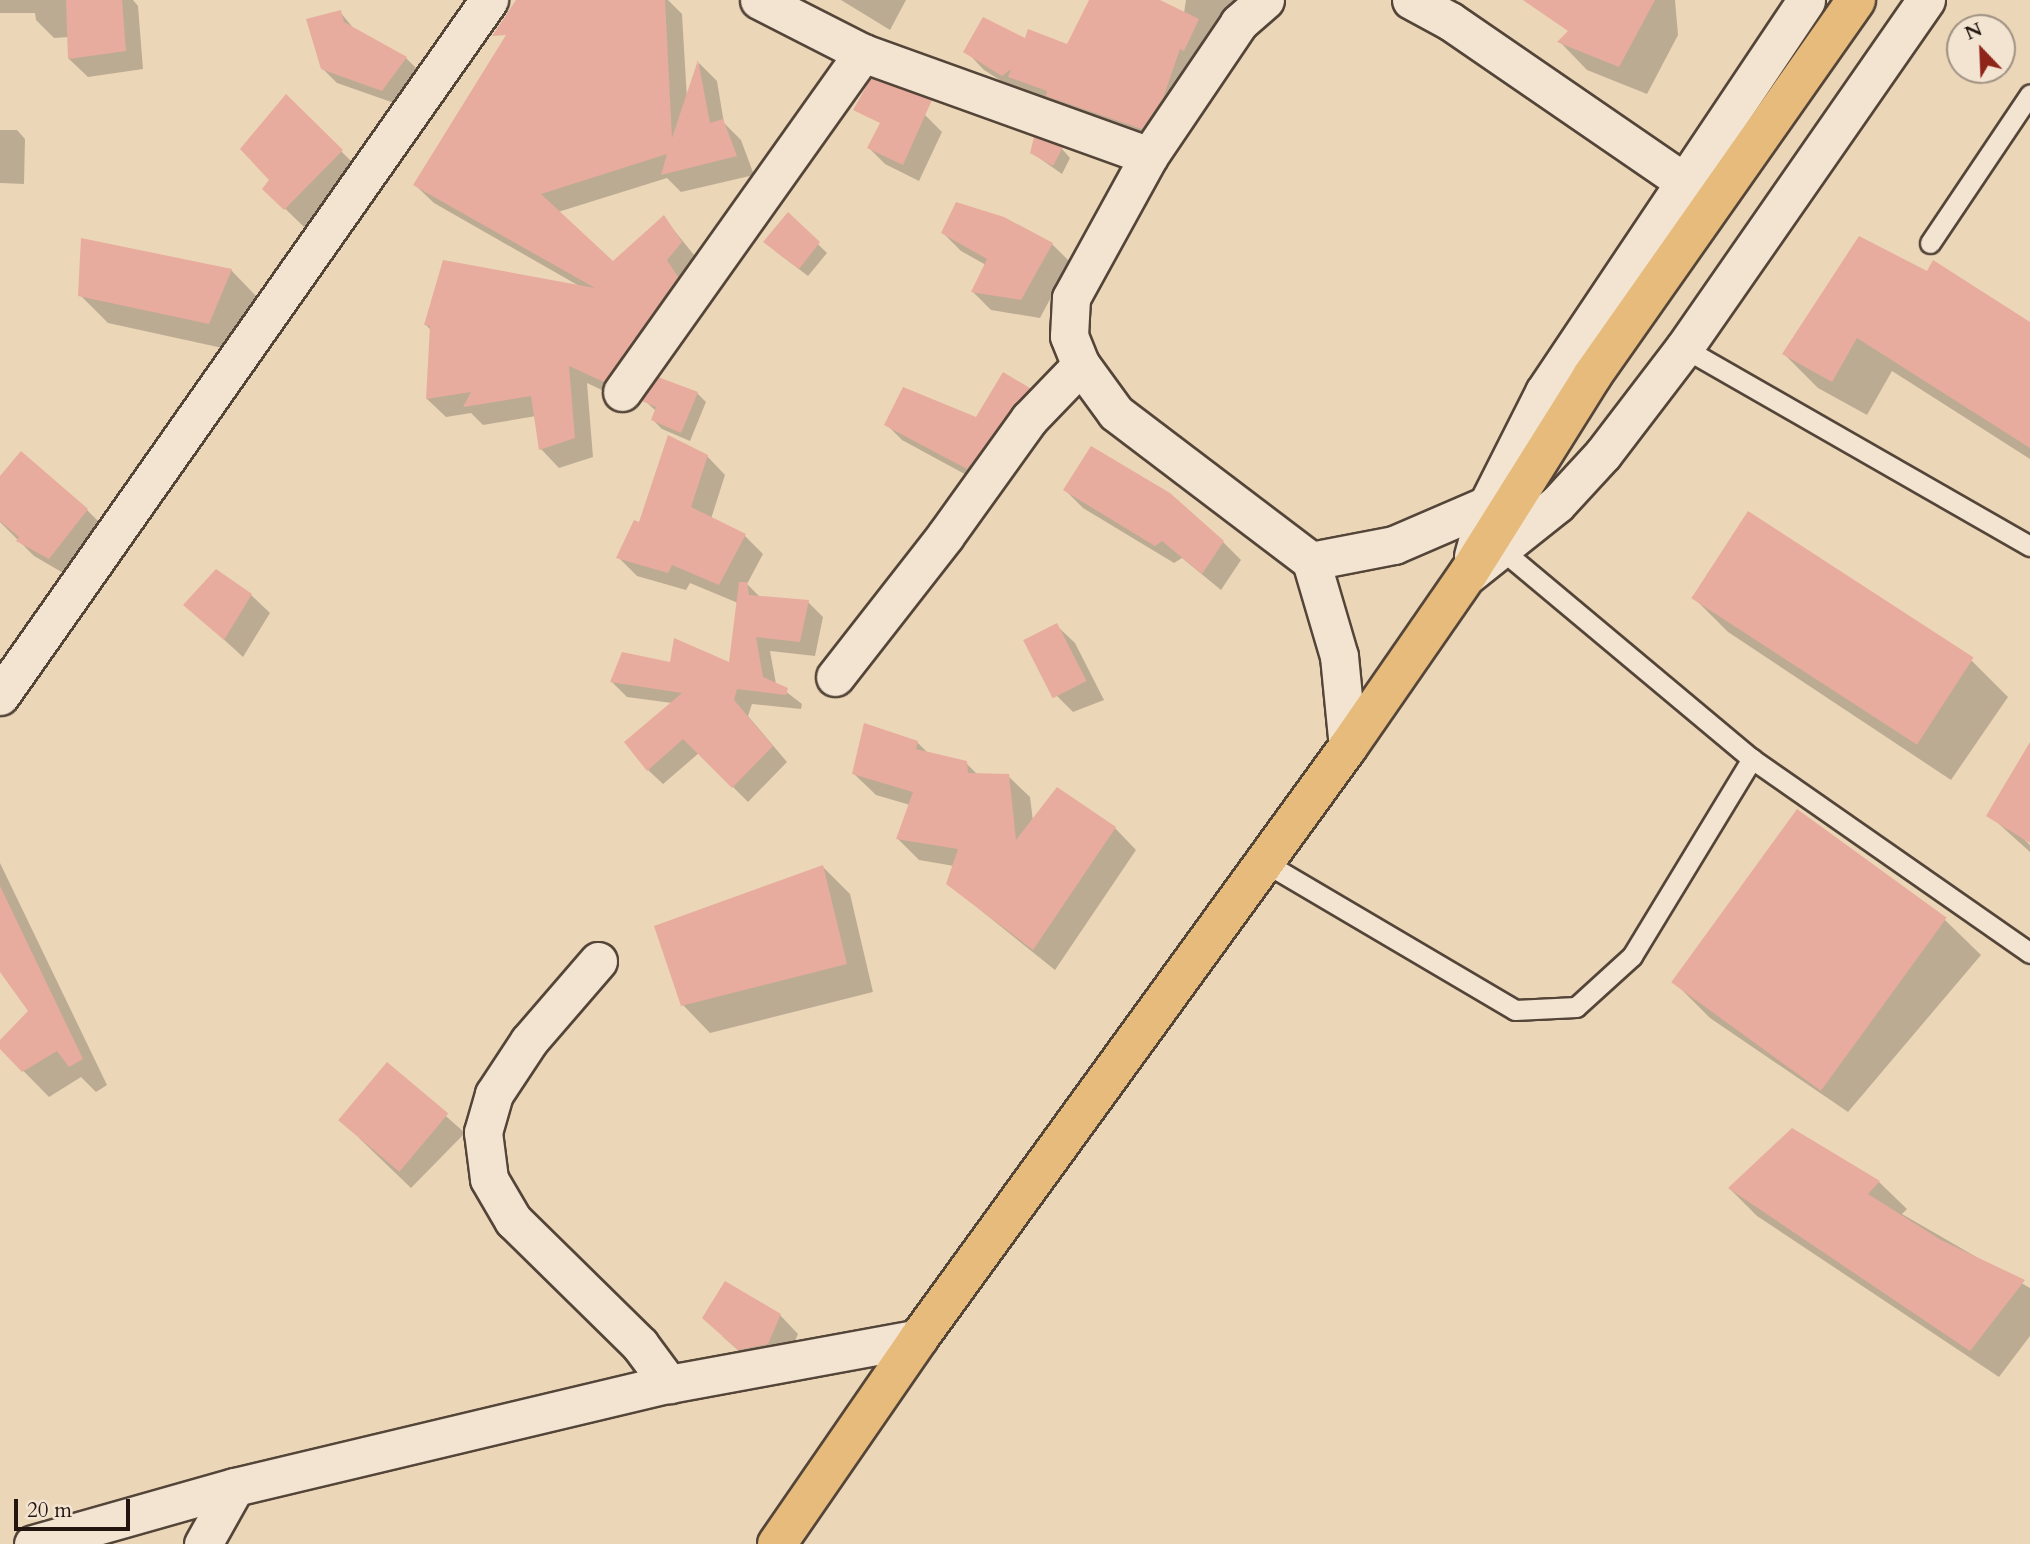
<!DOCTYPE html>
<style>
body{margin:0}
#map{position:relative;width:2030px;height:1544px;overflow:hidden;background:#ecd6b8;font-family:Cardo,serif}
div>[style]{position:absolute}
.shadow>*{inset:0;background:#0003}
.building>*{inset:0;background:#e7ac9d;transform-origin:0 0}
.roads{filter:drop-shadow(2px 0 #544539) drop-shadow(-2px 0 #544539) drop-shadow(0 2px #544539) drop-shadow(0 -2px #544539)}
.service>*{height:19px;margin:-9.5px;padding:0 9.5px;transform-origin:9.5px;border-radius:9.5px;background:#f3e4d1}
.minor>*{height:37px;margin:-18.5px;padding:0 18.5px;transform-origin:18.5px;border-radius:18.5px;background:#f3e4d1}
.primary>*{height:38px;margin:-19px;padding:0 19px;transform-origin:19px;border-radius:19px;background:#e6bb7c}
span{translate:-50% -50%;white-space:nowrap;text-align:center;line-height:1.15;-webkit-text-stroke:5px #f3e4d1;paint-order:stroke}
.north{position:absolute;left:1946px;top:14px;width:70px;height:70px;box-sizing:border-box;background:#f3e4d1;border:2px solid #9f9183;border-radius:50%;rotate:337deg;font-size:19px;font-weight:700;line-height:28px;text-align:center;color:#22150f}
.north::after{content:'';display:block;margin:auto;width:24px;height:32px;background:#8f2418;clip-path:polygon(50% 0,100% 100%,50% 72%,0 100%)}
.scale{position:absolute;left:14px;top:1499px;width:116px;height:32px;box-sizing:border-box;border:4px solid #22150f;border-top:0;padding-left:9px;font-size:21px;line-height:24px;white-space:nowrap;color:#22150f;-webkit-text-stroke:5px #f3e4d1;paint-order:stroke}
</style>
<div id="map">
<div class="shadow">
<div style="clip-path:polygon(0 0,133px 0,138px 6px,143px 69px,88px 77px,69px 59px,69px 37px,54px 38px,36px 20px,35px 13px,0 13px)"></div>
<div style="clip-path:polygon(583px 0,668px 0,682px 14px,687px 99px,699px 63px,717px 81px,724px 123px,741px 140px,754px 175px,681px 192px,667px 178px,558px 212px,613px 264px,664px 218px,699px 261px,623px 400px,587px 383px,593px 457px,559px 468px,541px 449px,536px 416px,483px 425px,471px 413px,446px 417px,427px 399px,431px 330px,426px 325px,581px 287px,434px 203px,415px 185px)"></div>
<div style="clip-path:polygon(841px 0,906px 0,890px 30px)"></div>
<div style="clip-path:polygon(1091px 0,1156px 0,1184px 13px,1186px 0,1236px 0,1161px 147px,1022px 94px,984px 70px,966px 51px,1026px 40px,1068px 46px)"></div>
<div style="clip-path:polygon(1596px 0,1675px 0,1678px 35px,1647px 94px,1587px 70px,1560px 42px)"></div>
<div style="clip-path:polygon(340px 12px,355px 30px,406px 58px,420px 72px,397px 104px,337px 83px,323px 69px)"></div>
<div style="clip-path:polygon(286px 96px,360px 170px,304px 227px,265px 189px,271px 180px)"></div>
<div style="clip-path:polygon(895px 100px,925px 115px,942px 132px,919px 181px,885px 164px,869px 148px)"></div>
<div style="clip-path:polygon(0 130px,17px 130px,25px 139px,24px 184px,0 183px)"></div>
<div style="clip-path:polygon(1062px 149px,1070px 158px,1062px 174px,1032px 153px)"></div>
<div style="clip-path:polygon(788px 215px,827px 253px,808px 276px,775px 251px)"></div>
<div style="clip-path:polygon(943px 233px,1052px 244px,1070px 262px,1040px 318px,991px 310px,973px 292px,986px 265px,961px 251px)"></div>
<div style="clip-path:polygon(1859px 238px,2030px 324px,2030px 459px,1892px 371px,1867px 415px,1818px 388px,1784px 354px)"></div>
<div style="clip-path:polygon(231px 270px,258px 298px,236px 351px,108px 323px,80px 295px)"></div>
<div style="clip-path:polygon(1029px 389px,1044px 405px,983px 484px,902px 440px,886px 424px,976px 419px)"></div>
<div style="clip-path:polygon(697px 393px,706px 402px,690px 441px,662px 429px,653px 420px,656px 411px,644px 400px)"></div>
<div style="clip-path:polygon(707px 456px,725px 475px,711px 519px,745px 536px,763px 554px,747px 584px,761px 598px,808px 602px,823px 617px,815px 656px,770px 651px,776px 684px,802px 704px,801px 709px,752px 704px,748px 716px,787px 762px,748px 802px,699px 753px,663px 784px,648px 770px,672px 703px,627px 697px,612px 682px,671px 664px,731px 665px,738px 603px,690px 583px,686px 590px,637px 576px,618px 557px,640px 524px)"></div>
<div style="clip-path:polygon(0 479px,87px 510px,103px 526px,65px 574px,34px 556px,0 522px)"></div>
<div style="clip-path:polygon(1065px 490px,1223px 542px,1241px 560px,1221px 590px,1182px 558px,1174px 563px,1083px 508px)"></div>
<div style="clip-path:polygon(251px 595px,270px 613px,243px 657px,186px 605px)"></div>
<div style="clip-path:polygon(1692px 596px,1972px 661px,2008px 697px,1951px 780px,1728px 632px)"></div>
<div style="clip-path:polygon(1056px 625px,1075px 643px,1104px 700px,1073px 712px,1054px 693px)"></div>
<div style="clip-path:polygon(917px 742px,929px 754px,966px 763px,978px 775px,1008px 776px,1030px 797px,1033px 821px,1115px 828px,1136px 850px,1055px 970px,948px 884px,954px 866px,919px 860px,898px 839px,910px 805px,876px 795px,854px 774px)"></div>
<div style="clip-path:polygon(2030px 745px,2030px 841px,2018px 833px,2030px 845px,2030px 852px,1989px 815px)"></div>
<div style="clip-path:polygon(1798px 812px,1945px 920px,1981px 955px,1848px 1112px,1710px 1018px,1674px 982px)"></div>
<div style="clip-path:polygon(0 863px,107px 1085px,96px 1092px,81px 1077px,49px 1097px,0 1047px,31px 1011px,0 969px)"></div>
<div style="clip-path:polygon(823px 867px,850px 894px,873px 992px,710px 1033px,683px 1005px)"></div>
<div style="clip-path:polygon(387px 1064px,465px 1133px,411px 1188px,359px 1138px)"></div>
<div style="clip-path:polygon(1792px 1131px,1879px 1182px,1907px 1209px,1902px 1214px,2030px 1288px,2030px 1336px,1999px 1377px,1757px 1216px,1730px 1189px)"></div>
<div style="clip-path:polygon(780px 1315px,798px 1334px,786px 1362px,758px 1368px,722px 1336px)"></div>
</div>
<div class="building">
<div style="clip-path:polygon(66px 0,122px 0,126px 51px,68px 59px)"></div>
<div style="clip-path:polygon(516px 0,665px 0,672px 138px,698px 60px,710px 123px,723px 119px,737px 156px,661px 175px,667px 154px,541px 194px,613px 261px,664px 215px,682px 242px,667px 260px,678px 277px,604px 382px,569px 366px,575px 438px,539px 450px,531px 396px,463px 407px,471px 392px,426px 399px,430px 326px,424px 325px,443px 260px,595px 288px,413px 185px,506px 35px,492px 36px)"></div>
<div style="clip-path:polygon(1089px 0,1160px 0,1199px 19px,1184px 51px,1180px 49px,1163px 98px,1142px 129px,1046px 96px,1047px 91px,1008px 77px,1011px 69px,1002px 76px,963px 52px,983px 17px,1025px 38px,1028px 29px,1067px 44px)"></div>
<div style="clip-path:polygon(1523px 0,1655px 0,1619px 67px,1557px 42px,1568px 31px)"></div>
<div style="clip-path:polygon(341px 10px,344px 22px,407px 57px,382px 91px,321px 69px,306px 19px)"></div>
<div style="clip-path:polygon(871px 78px,932px 100px,903px 165px,867px 148px,880px 123px,853px 110px)"></div>
<div style="clip-path:polygon(286px 94px,343px 150px,284px 210px,262px 189px,269px 180px,240px 149px)"></div>
<div style="clip-path:polygon(1034px 137px,1063px 147px,1053px 166px,1030px 153px)"></div>
<div style="clip-path:polygon(956px 202px,1004px 217px,1053px 243px,1021px 300px,971px 292px,987px 259px,941px 233px)"></div>
<div style="clip-path:polygon(788px 212px,820px 242px,799px 269px,763px 242px)"></div>
<div style="clip-path:polygon(1859px 236px,1927px 271px,1933px 260px,2030px 322px,2030px 448px,1857px 338px,1832px 382px,1782px 354px)"></div>
<div style="clip-path:polygon(81px 238px,232px 269px,209px 324px,78px 296px)"></div>
<div style="clip-path:polygon(1003px 372px,1030px 388px,967px 469px,884px 425px,903px 387px,976px 417px)"></div>
<div style="clip-path:polygon(658px 377px,698px 392px,681px 433px,651px 420px,656px 407px,642px 401px)"></div>
<div style="clip-path:polygon(668px 435px,708px 455px,691px 507px,746px 534px,719px 585px,672px 565px,668px 573px,616px 558px,634px 520px,639px 522px)"></div>
<div style="clip-path:polygon(1091px 446px,1170px 493px,1224px 541px,1202px 574px,1162px 541px,1155px 546px,1063px 490px)"></div>
<div style="clip-path:polygon(21px 451px,88px 509px,49px 559px,16px 541px,19px 537px,0 521px,0 476px)"></div>
<div style="left:1748px;top:511px;width:269px;height:104px;rotate:33deg"></div>
<div style="clip-path:polygon(216px 569px,252px 594px,224px 640px,183px 605px)"></div>
<div style="clip-path:polygon(739px 582px,747px 582px,749px 595px,809px 600px,800px 642px,756px 637px,763px 677px,788px 688px,786px 695px,737px 689px,734px 700px,773px 746px,732px 788px,683px 739px,647px 771px,624px 742px,682px 693px,610px 682px,622px 652px,670px 662px,674px 638px,729px 662px)"></div>
<div style="left:1057px;top:623px;width:65px;height:38px;rotate:63deg"></div>
<div style="clip-path:polygon(864px 723px,918px 741px,916px 749px,967px 761px,968px 773px,1009px 774px,1016px 840px,1057px 787px,1116px 827px,1033px 950px,946px 884px,958px 849px,896px 839px,913px 792px,852px 774px)"></div>
<div style="clip-path:polygon(2030px 742px,2030px 843px,1986px 816px)"></div>
<div style="left:1797px;top:809px;width:185px;height:214px;rotate:36deg"></div>
<div style="clip-path:polygon(823px 865px,847px 964px,681px 1006px,654px 926px)"></div>
<div style="clip-path:polygon(0 886px,83px 1059px,69px 1067px,57px 1051px,22px 1072px,0 1049px,0 1040px,28px 1011px,0 972px)"></div>
<div style="left:387px;top:1062px;width:80px;height:76px;rotate:40deg"></div>
<div style="clip-path:polygon(1792px 1128px,1880px 1181px,1868px 1194px,1941px 1240px,2025px 1280px,1970px 1351px,1728px 1188px)"></div>
<div style="clip-path:polygon(725px 1281px,781px 1314px,768px 1344px,738px 1350px,702px 1318px)"></div>
</div>
<div class="roads">
<div class="service">
<div style="left:1930px;top:243px;width:179px;rotate:-56.1deg"></div>
<div style="left:1684px;top:348px;width:399px;rotate:29.8deg"></div>
<div style="left:1502px;top:550px;width:326px;rotate:39.9deg"></div>
<div style="left:1752px;top:759px;width:339px;rotate:34.9deg"></div>
<div style="left:1264px;top:862px;width:291px;rotate:30.5deg"></div>
<div style="left:1515px;top:1010px;width:61px;rotate:-2.8deg"></div>
<div style="left:1576px;top:1007px;width:76px;rotate:-42.3deg"></div>
<div style="left:1632px;top:956px;width:231px;rotate:-58.7deg"></div>
</div>
<div class="minor">
<div style="left:759px;top:0;width:117px;rotate:27deg"></div>
<div style="left:863px;top:53px;width:304px;rotate:19.8deg"></div>
<div style="left:1265px;top:0;width:35px;rotate:139deg"></div>
<div style="left:1239px;top:23px;width:161px;rotate:124.1deg"></div>
<div style="left:1149px;top:156px;width:162px;rotate:118.8deg"></div>
<div style="left:1071px;top:298px;width:38px;rotate:93deg"></div>
<div style="left:1069px;top:336px;width:31px;rotate:68deg"></div>
<div style="left:1081px;top:365px;width:59px;rotate:53.9deg"></div>
<div style="left:1116px;top:413px;width:245px;rotate:37.2deg"></div>
<div style="left:1311px;top:561px;width:99px;rotate:73.6deg"></div>
<div style="left:1339px;top:656px;width:91px;rotate:84.4deg"></div>
<div style="left:1411px;top:0;width:44px;rotate:28.3deg"></div>
<div style="left:1450px;top:21px;width:284px;rotate:34.5deg"></div>
<div style="left:622px;top:392px;width:416px;rotate:-54.6deg"></div>
<div style="left:1473px;top:556px;width:53px;rotate:-74.6deg"></div>
<div style="left:1487px;top:505px;width:127px;rotate:-63.2deg"></div>
<div style="left:1544px;top:392px;width:471px;rotate:-56.2deg"></div>
<div style="left:1311px;top:561px;width:85px;rotate:-10.9deg"></div>
<div style="left:1394px;top:545px;width:101px;rotate:-23.3deg"></div>
<div style="left:1469px;top:574px;width:112px;rotate:-38.5deg"></div>
<div style="left:1557px;top:504px;width:68px;rotate:-47.4deg"></div>
<div style="left:1603px;top:454px;width:133px;rotate:-52.6deg"></div>
<div style="left:1684px;top:348px;width:424px;rotate:-55.2deg"></div>
<div style="left:835px;top:677px;width:179px;rotate:-52deg"></div>
<div style="left:945px;top:536px;width:144px;rotate:-54.3deg"></div>
<div style="left:1029px;top:419px;width:75px;rotate:-46.1deg"></div>
<div style="left:0;top:696px;width:851px;rotate:-54.91deg"></div>
<div style="left:598px;top:961px;width:106px;rotate:130.8deg"></div>
<div style="left:529px;top:1041px;width:64px;rotate:123.4deg"></div>
<div style="left:494px;top:1094px;width:40px;rotate:106deg"></div>
<div style="left:483px;top:1132px;width:47px;rotate:82.7deg"></div>
<div style="left:489px;top:1179px;width:48px;rotate:59.7deg"></div>
<div style="left:513px;top:1220px;width:178px;rotate:44.5deg"></div>
<div style="left:640px;top:1345px;width:49px;rotate:53.4deg"></div>
<div style="left:33px;top:1544px;width:210px;rotate:-15.8deg"></div>
<div style="left:203px;top:1544px;width:65px;rotate:-60.7deg"></div>
<div style="left:235px;top:1487px;width:446px;rotate:-13.4deg"></div>
<div style="left:669px;top:1384px;width:254px;rotate:-10.4deg"></div>
</div>
<div class="primary">
<div style="left:777px;top:1544px;width:250px;rotate:-55.4deg"></div>
<div style="left:919px;top:1338px;width:730px;rotate:-54.02deg"></div>
<div style="left:1348px;top:747px;width:211px;rotate:-55.3deg"></div>
<div style="left:1468px;top:574px;width:234px;rotate:-57.9deg"></div>
<div style="left:1592px;top:376px;width:459px;rotate:-54.9deg"></div>
</div>
</div>
<div class="north">N</div>
<div class="scale">20 m</div>
</div>
